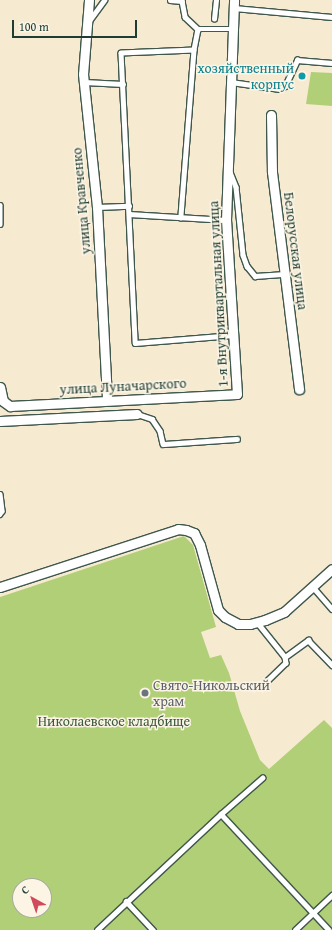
<!DOCTYPE html>
<meta charset="utf-8">
<style>
body{margin:0}
#map{position:relative;width:332px;height:930px;overflow:hidden;background:#f6ead1;font-family:"Gentium Book Plus",serif}
div>[style]{position:absolute}
.green>*{inset:0;background:#b1cf77}
.roads{filter:drop-shadow(1px 0 #3f574c) drop-shadow(-1px 0 #3f574c) drop-shadow(0 1px #3f574c) drop-shadow(0 -1px #3f574c)}
.lane>*{height:4.5px;margin:-2.25px;padding:0 2.25px;transform-origin:2.25px;border-radius:2.25px;background:#fff}
.street>*{height:9px;margin:-4.5px;padding:0 4.5px;transform-origin:4.5px;border-radius:4.5px;background:#fff}
.dots>*{width:11px;height:11px;translate:-50% -50%;box-sizing:border-box;border:2px solid #fcf5e5;border-radius:50%}
span{translate:-50% -50%;white-space:nowrap;text-align:center;line-height:1.15;-webkit-text-stroke:3px #fcf5e5;paint-order:stroke}
.culture-label{font-size:14px;color:#0d838f}
.right{translate:-100% -50%;text-align:right}
.street-label{font-size:14px;color:#1f3d34}
.worship-label{font-size:14px;color:#5b616d}
.left{translate:0 -50%;text-align:left}
.park-label{font-size:14px;color:#3c5a41}
.north{position:absolute;left:12px;top:878px;width:40px;height:40px;box-sizing:border-box;background:#fcf5e5;border:1px solid #a4ab9e;border-radius:50%;rotate:320deg;font-size:11px;font-weight:700;line-height:16px;text-align:center;color:#1f3d34}
.north::after{content:'';display:block;margin:auto;width:14px;height:18px;background:#d1495b;clip-path:polygon(50% 0,100% 100%,50% 72%,0 100%)}
.scale{position:absolute;left:12px;top:20px;width:125px;height:18px;box-sizing:border-box;border:2px solid #1f3d34;border-top:0;padding-left:5px;font-size:12px;line-height:14px;white-space:nowrap;color:#1f3d34;-webkit-text-stroke:3px #fcf5e5;paint-order:stroke}
</style>
<div id="map">
<div class="green">
<div style="clip-path:polygon(311px 72px,332px 73px,332px 106px,306px 104px)"></div>
<div style="clip-path:polygon(evenodd,184px 536px,193px 545px,216px 627px,201px 632px,210px 658px,221px 655px,229px 673px,240px 711px,260px 760px,269px 769px,324px 720px,332px 728px,332px 930px,0 930px,0 597px,184px 536px,20px 886px,44px 886px,44px 910px,20px 910px,20px 886px)"></div>
</div>
<div class="roads">
<div class="lane">
<div style="left:170px;top:0;width:12px;rotate:5deg"></div>
<div style="left:182px;top:1px;width:16px;rotate:79deg"></div>
<div style="left:185px;top:17px;width:18px;rotate:43deg"></div>
<div style="left:198px;top:29px;width:21px;rotate:101deg"></div>
<div style="left:194px;top:50px;width:168px;rotate:94.5deg"></div>
<div style="left:234px;top:8px;width:98px;rotate:5.2deg"></div>
<div style="left:214px;top:19px;width:19px;rotate:-84deg"></div>
<div style="left:89px;top:21px;width:26px;rotate:-54deg"></div>
<div style="left:198px;top:29px;width:35px"></div>
<div style="left:194px;top:50px;width:73px;rotate:177.6deg"></div>
<div style="left:121px;top:53px;width:290px;rotate:87.2deg"></div>
<div style="left:135px;top:343px;width:98px;rotate:-4.7deg"></div>
<div style="left:84px;top:82px;width:39px;rotate:3deg"></div>
<div style="left:231px;top:82px;width:49px;rotate:8.1deg"></div>
<div style="left:280px;top:89px;width:6px;rotate:-31deg"></div>
<div style="left:285px;top:86px;width:29px;rotate:-65deg"></div>
<div style="left:297px;top:60px;width:35px;rotate:5deg"></div>
<div style="left:230px;top:172px;width:16px;rotate:68deg"></div>
<div style="left:236px;top:187px;width:68px;rotate:84.1deg"></div>
<div style="left:243px;top:255px;width:12px;rotate:70deg"></div>
<div style="left:247px;top:266px;width:13px;rotate:51deg"></div>
<div style="left:255px;top:276px;width:30px;rotate:-4deg"></div>
<div style="left:0;top:205px;width:19px;rotate:90deg"></div>
<div style="left:97px;top:207px;width:32px;rotate:-2deg"></div>
<div style="left:129px;top:214px;width:97px;rotate:3.5deg"></div>
<div style="left:137px;top:414px;width:16px;rotate:18deg"></div>
<div style="left:152px;top:419px;width:14px;rotate:56deg"></div>
<div style="left:160px;top:431px;width:13px;rotate:77deg"></div>
<div style="left:163px;top:444px;width:74px;rotate:-3.9deg"></div>
<div style="left:0;top:494px;width:17px;rotate:83deg"></div>
<div style="left:2px;top:511px;width:4px;rotate:124deg"></div>
<div style="left:313px;top:587px;width:29px;rotate:49deg"></div>
<div style="left:257px;top:622px;width:45px;rotate:51.3deg"></div>
<div style="left:285px;top:657px;width:6px;rotate:81deg"></div>
<div style="left:286px;top:663px;width:28px;rotate:136deg"></div>
<div style="left:285px;top:657px;width:29px;rotate:-36deg"></div>
<div style="left:308px;top:640px;width:35px;rotate:46deg"></div>
<div style="left:221px;top:814px;width:158px;rotate:47deg"></div>
<div style="left:126px;top:901px;width:40px;rotate:47deg"></div>
<div style="left:97px;top:930px;width:170px;rotate:-43.1deg"></div>
<div style="left:221px;top:814px;width:55px;rotate:-41.3deg"></div>
<div style="left:295px;top:930px;width:51px;rotate:-43.4deg"></div>
</div>
<div class="street">
<div style="left:89px;top:0;width:74px;rotate:94.6deg"></div>
<div style="left:83px;top:74px;width:134px;rotate:84deg"></div>
<div style="left:97px;top:207px;width:193px;rotate:87deg"></div>
<div style="left:271px;top:115px;width:57px;rotate:89deg"></div>
<div style="left:272px;top:172px;width:219px;rotate:82.9deg"></div>
<div style="left:0;top:387px;width:14px;rotate:78deg"></div>
<div style="left:3px;top:401px;width:9px;rotate:36deg"></div>
<div style="left:10px;top:406px;width:227px;rotate:-3deg"></div>
<div style="left:237px;top:394px;width:174px;rotate:-93.6deg"></div>
<div style="left:226px;top:220px;width:220px;rotate:-87.9deg"></div>
<div style="left:0;top:421px;width:137px;rotate:-2.9deg"></div>
<div style="left:0;top:587px;width:187px;rotate:-18deg"></div>
<div style="left:178px;top:529px;width:8px;rotate:7deg"></div>
<div style="left:186px;top:530px;width:9px;rotate:21deg"></div>
<div style="left:194px;top:533px;width:13px;rotate:63deg"></div>
<div style="left:200px;top:545px;width:67px;rotate:74.5deg"></div>
<div style="left:218px;top:610px;width:10px;rotate:45deg"></div>
<div style="left:225px;top:617px;width:15px;rotate:28deg"></div>
<div style="left:238px;top:624px;width:12px"></div>
<div style="left:250px;top:624px;width:16px;rotate:-15deg"></div>
<div style="left:265px;top:620px;width:21px;rotate:-23deg"></div>
<div style="left:284px;top:612px;width:64px;rotate:-41.9deg"></div>
</div>
</div>
<div class="dots">
<div style="left:302px;top:76px;background:#0f9aa8"></div>
<div style="left:145px;top:693px;background:#6b7280"></div>
</div>
<div class="culture-label">
<span class="right" style="left:294px;top:76px">хозяйственный<br>корпус</span>
</div>
<div class="street-label">
<span style="left:81px;top:201px;rotate:-95deg">улица Кравченко</span>
<span style="left:296px;top:251px;rotate:83deg">Белорусская улица</span>
<span style="left:218px;top:294px;rotate:-93deg">1-я Внутриквартальная улица</span>
<span style="left:123px;top:386px;rotate:-3deg">улица Луначарского</span>
</div>
<div class="worship-label">
<span class="left" style="left:153px;top:693px">Свято-Никольский<br>храм</span>
</div>
<div class="park-label">
<span style="left:114px;top:721px">Николаевское кладбище</span>
</div>
<div class="north">С</div>
<div class="scale">100 m</div>
</div>
